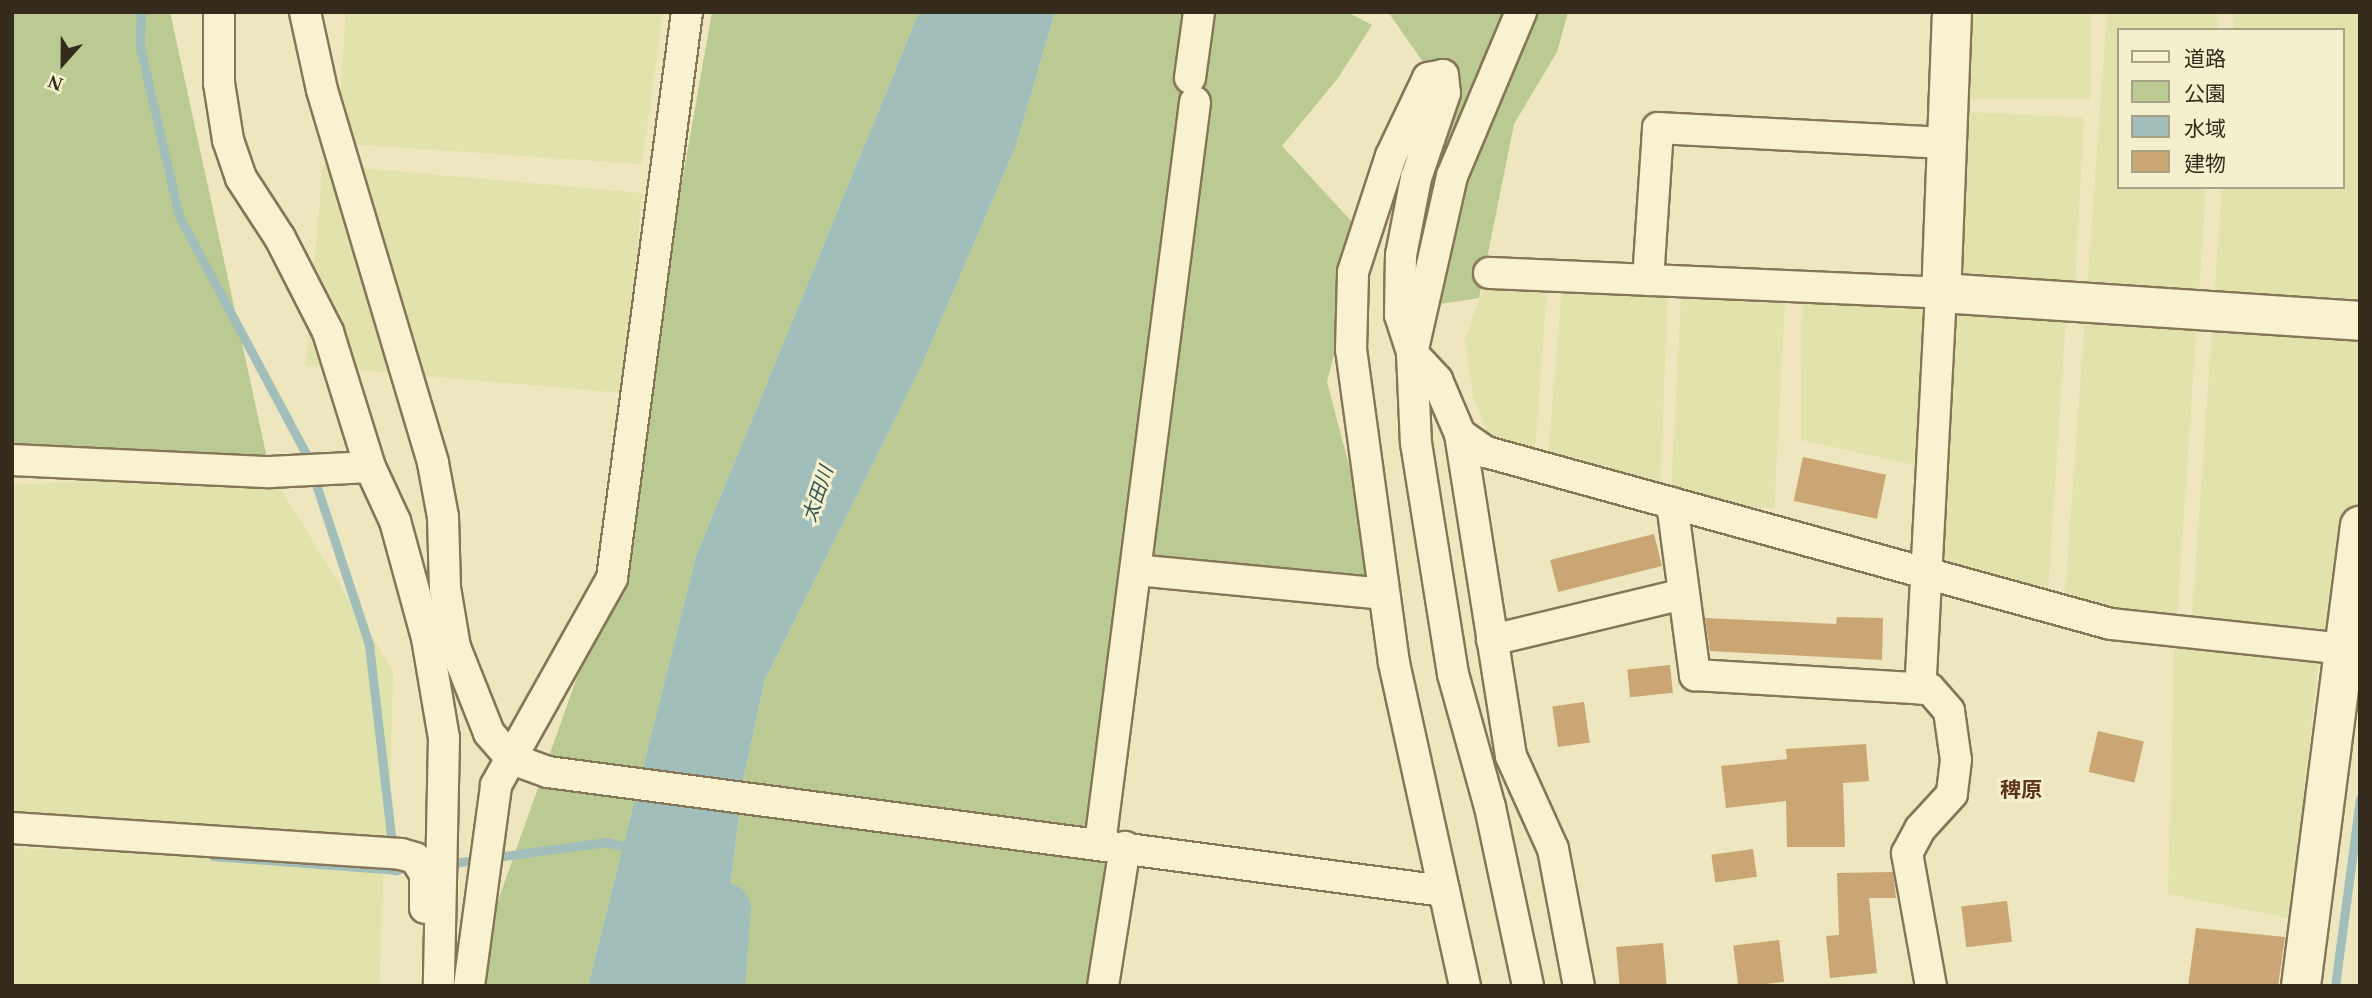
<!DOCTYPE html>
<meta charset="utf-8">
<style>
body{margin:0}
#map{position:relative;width:2372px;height:998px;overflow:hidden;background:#ede6be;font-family:"Times New Roman","Noto Sans JP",serif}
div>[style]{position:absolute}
.farmland>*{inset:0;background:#e2e2ac;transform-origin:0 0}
.green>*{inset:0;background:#bbca92}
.water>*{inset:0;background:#a1beba}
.stream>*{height:9px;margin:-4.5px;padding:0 4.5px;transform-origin:4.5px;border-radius:4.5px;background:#a1beba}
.river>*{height:51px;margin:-25.5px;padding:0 25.5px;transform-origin:25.5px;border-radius:25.5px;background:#a1beba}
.building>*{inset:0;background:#caa674;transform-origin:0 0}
.roads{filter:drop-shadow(2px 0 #847657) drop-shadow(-2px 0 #847657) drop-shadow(0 2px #847657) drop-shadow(0 -2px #847657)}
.street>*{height:30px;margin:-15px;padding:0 15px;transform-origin:15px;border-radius:15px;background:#f8f2d1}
.secondary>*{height:38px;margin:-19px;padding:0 19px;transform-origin:19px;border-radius:19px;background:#f8f2d1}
span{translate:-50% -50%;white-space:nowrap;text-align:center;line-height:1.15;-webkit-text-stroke:6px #f4efcd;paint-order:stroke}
.water-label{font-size:19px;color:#2b5054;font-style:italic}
.quarter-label{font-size:21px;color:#60351c;font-weight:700}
.frame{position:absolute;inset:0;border:14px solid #342b1c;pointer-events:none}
.legend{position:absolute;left:2117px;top:28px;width:228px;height:161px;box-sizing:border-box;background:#f4efcd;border:2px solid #a7a186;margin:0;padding:9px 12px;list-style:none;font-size:21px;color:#342b1c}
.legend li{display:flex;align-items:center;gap:14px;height:35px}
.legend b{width:35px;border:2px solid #a7a186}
.north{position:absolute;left:28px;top:28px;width:70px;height:70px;-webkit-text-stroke:5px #f4efcd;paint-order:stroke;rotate:201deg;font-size:19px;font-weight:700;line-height:28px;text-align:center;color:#342b1c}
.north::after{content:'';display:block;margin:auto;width:24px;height:32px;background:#342b1c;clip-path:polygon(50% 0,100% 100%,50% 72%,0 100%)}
</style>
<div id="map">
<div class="farmland">
<div style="clip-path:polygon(346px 12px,663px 12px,642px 164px,337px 143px)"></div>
<div style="left:1954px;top:12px;width:136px;height:87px"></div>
<div style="clip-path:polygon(2107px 12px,2218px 12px,2217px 30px,2118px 30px,2118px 187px,2206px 187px,2176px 631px,2191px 632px,2222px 187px,2342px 187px,2342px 30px,2233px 30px,2234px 12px,2360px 12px,2360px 501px,2345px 649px,2320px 647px,2290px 918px,2168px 894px,2175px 632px,2064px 611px)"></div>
<div style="left:1949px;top:111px;width:135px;height:171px;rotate:3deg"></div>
<div style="left:323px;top:165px;width:320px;height:201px;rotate:5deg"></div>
<div style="clip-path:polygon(1489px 273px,1548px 276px,1534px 466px,1491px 440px,1473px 397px,1465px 340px)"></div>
<div style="clip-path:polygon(1563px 276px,1668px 281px,1660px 500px,1547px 469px)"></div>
<div style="left:1682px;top:281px;width:104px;height:222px;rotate:3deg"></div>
<div style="clip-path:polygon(1802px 287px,2067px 301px,2047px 606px,1926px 572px,1921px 466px,1801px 440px)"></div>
<div style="clip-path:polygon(270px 472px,393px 671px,389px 838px,12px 824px,12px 485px)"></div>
<div style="left:12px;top:848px;width:372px;height:138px;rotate:2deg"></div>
</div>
<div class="green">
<div style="clip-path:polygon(12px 12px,170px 12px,270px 472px,12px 476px)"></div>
<div style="clip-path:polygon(712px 12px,919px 12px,696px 556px,588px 986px,468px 986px,612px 578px)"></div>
<div style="clip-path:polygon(1055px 12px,1347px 12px,1372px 25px,1338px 78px,1282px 146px,1365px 236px,1327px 382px,1383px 594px,1141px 571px,1095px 986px,718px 986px,744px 776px,765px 680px,920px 369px,1016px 146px)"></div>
<div style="clip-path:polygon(1388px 12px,1568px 12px,1557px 52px,1514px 124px,1479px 298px,1421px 307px,1440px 217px,1445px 93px)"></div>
</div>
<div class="water">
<div style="clip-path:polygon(919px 12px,1055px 12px,1016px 146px,920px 369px,765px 680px,744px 776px,718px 986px,588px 986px,696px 556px)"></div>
</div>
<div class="stream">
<div style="left:141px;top:12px;width:35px;rotate:92deg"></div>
<div style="left:140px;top:47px;width:173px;rotate:77deg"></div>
<div style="left:179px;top:216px;width:270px;rotate:61.9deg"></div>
<div style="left:306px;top:454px;width:201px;rotate:71.7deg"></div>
<div style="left:369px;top:645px;width:227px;rotate:83.4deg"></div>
<div style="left:213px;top:856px;width:186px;rotate:4.3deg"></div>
<div style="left:446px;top:864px;width:162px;rotate:-7.8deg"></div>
<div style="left:606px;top:842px;width:28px;rotate:13deg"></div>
<div style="left:2335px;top:986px;width:189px;rotate:-82.4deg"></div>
</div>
<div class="river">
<div style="left:719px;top:986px;width:78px;rotate:-85.6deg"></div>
</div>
<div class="building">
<div style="left:1803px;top:457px;width:85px;height:45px;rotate:12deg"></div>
<div style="left:1654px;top:534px;width:33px;height:107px;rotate:76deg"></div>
<div style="clip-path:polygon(1837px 617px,1883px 618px,1882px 660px,1710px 651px,1705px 618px,1836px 624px)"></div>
<div style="left:1670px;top:665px;width:28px;height:43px;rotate:84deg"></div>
<div style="left:1584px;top:702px;width:41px;height:32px;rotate:82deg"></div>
<div style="left:2098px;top:731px;width:47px;height:42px;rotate:13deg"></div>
<div style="clip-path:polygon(1866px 744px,1869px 781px,1843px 783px,1845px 847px,1787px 847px,1786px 801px,1726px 808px,1721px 766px,1787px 759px,1786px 749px)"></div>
<div style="left:1753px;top:849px;width:28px;height:42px;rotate:82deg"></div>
<div style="clip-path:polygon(1893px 872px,1896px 898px,1869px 898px,1877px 973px,1830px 978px,1826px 936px,1839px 935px,1837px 873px)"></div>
<div style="left:2007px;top:901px;width:41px;height:46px;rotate:83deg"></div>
<div style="clip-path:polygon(2196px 928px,2285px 937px,2278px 986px,2188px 986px)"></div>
<div style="left:1779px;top:940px;width:42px;height:46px;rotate:83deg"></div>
<div style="left:1663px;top:943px;width:42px;height:47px;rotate:85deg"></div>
</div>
<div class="roads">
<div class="street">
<div style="left:219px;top:12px;width:71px;rotate:90deg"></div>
<div style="left:219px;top:83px;width:58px;rotate:81deg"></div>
<div style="left:228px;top:140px;width:40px;rotate:71.1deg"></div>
<div style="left:241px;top:178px;width:72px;rotate:57deg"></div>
<div style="left:280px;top:238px;width:106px;rotate:62.9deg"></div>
<div style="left:328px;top:332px;width:141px;rotate:72.7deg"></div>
<div style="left:370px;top:467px;width:60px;rotate:65.2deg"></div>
<div style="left:395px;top:521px;width:121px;rotate:74.7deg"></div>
<div style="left:427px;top:638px;width:101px;rotate:80.4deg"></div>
<div style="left:444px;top:738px;width:248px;rotate:91.2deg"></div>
<div style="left:305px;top:12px;width:80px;rotate:77.7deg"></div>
<div style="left:322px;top:90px;width:389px;rotate:73.4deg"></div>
<div style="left:433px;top:463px;width:55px;rotate:79.5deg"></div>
<div style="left:443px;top:517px;width:71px;rotate:88.4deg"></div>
<div style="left:445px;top:588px;width:60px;rotate:80.4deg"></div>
<div style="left:455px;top:647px;width:92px;rotate:68.4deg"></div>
<div style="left:489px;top:733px;width:35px;rotate:49deg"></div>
<div style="left:512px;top:759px;width:38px;rotate:20deg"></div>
<div style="left:548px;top:772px;width:904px;rotate:7.57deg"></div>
<div style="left:1521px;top:12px;width:178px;rotate:112.8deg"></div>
<div style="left:1452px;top:176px;width:181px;rotate:102.7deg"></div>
<div style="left:1412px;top:353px;width:90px;rotate:87.5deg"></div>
<div style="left:1416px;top:443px;width:234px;rotate:80.9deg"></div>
<div style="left:1453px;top:674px;width:138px;rotate:74.5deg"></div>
<div style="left:1490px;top:807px;width:183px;rotate:78deg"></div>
<div style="left:1190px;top:78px;width:67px;rotate:-82.2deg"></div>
<div style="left:1489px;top:273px;width:452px;rotate:2.5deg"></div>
<div style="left:1941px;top:293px;width:396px;rotate:93deg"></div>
<div style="left:1648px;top:280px;width:152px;rotate:-86.2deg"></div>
<div style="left:1658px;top:128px;width:287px;rotate:3deg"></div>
<div style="left:1460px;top:434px;width:326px;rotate:81deg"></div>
<div style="left:1511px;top:756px;width:102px;rotate:65.7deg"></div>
<div style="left:1553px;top:849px;width:139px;rotate:79.3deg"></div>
<div style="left:12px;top:460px;width:258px;rotate:2.7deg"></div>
<div style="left:270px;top:472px;width:100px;rotate:-2.9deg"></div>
<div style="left:1672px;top:503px;width:174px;rotate:82.4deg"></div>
<div style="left:1695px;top:675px;width:235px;rotate:3.4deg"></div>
<div style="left:1930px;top:689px;width:29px;rotate:49deg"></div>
<div style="left:1949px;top:711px;width:49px;rotate:81.9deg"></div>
<div style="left:1956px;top:760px;width:34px;rotate:97deg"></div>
<div style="left:1952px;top:794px;width:47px;rotate:132.4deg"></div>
<div style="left:1920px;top:829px;width:27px;rotate:118deg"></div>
<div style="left:1907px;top:853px;width:135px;rotate:79.8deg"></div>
<div style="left:1136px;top:570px;width:248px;rotate:5.5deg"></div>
<div style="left:1492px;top:640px;width:197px;rotate:-13.5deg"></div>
<div style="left:12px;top:828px;width:390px;rotate:3.8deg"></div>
<div style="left:401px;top:854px;width:15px;rotate:16deg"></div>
<div style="left:415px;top:858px;width:19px;rotate:58deg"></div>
<div style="left:425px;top:874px;width:34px;rotate:90deg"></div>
<div style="left:1100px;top:844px;width:748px;rotate:-82.7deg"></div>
<div style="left:469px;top:986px;width:203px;rotate:-82.3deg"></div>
<div style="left:496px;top:785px;width:237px;rotate:-60.7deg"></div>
<div style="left:612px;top:578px;width:571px;rotate:-82.45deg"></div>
<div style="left:1103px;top:986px;width:141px;rotate:-81deg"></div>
<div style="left:1465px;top:986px;width:331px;rotate:-102.4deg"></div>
<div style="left:1394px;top:663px;width:316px;rotate:-97.8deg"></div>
<div style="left:1351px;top:350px;width:78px;rotate:-88.5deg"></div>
<div style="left:1353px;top:272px;width:122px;rotate:-71.9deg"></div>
<div style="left:1391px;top:156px;width:86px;rotate:-64.6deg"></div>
<div style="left:1428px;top:78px;width:15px;rotate:-11deg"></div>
<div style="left:1443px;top:75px;width:18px;rotate:84deg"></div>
<div style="left:1445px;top:93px;width:90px;rotate:108.8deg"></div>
<div style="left:1416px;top:178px;width:78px;rotate:101deg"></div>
<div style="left:1401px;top:255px;width:60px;rotate:91deg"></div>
<div style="left:1400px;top:315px;width:40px;rotate:72deg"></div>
<div style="left:1412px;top:353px;width:37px;rotate:47deg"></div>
<div style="left:1437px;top:380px;width:59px;rotate:66.9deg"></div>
<div style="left:1460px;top:434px;width:32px;rotate:35deg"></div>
<div style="left:1486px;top:452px;width:648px;rotate:15.39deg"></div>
<div style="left:2111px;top:624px;width:235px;rotate:6.1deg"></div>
</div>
<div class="secondary">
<div style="left:1952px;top:12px;width:281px;rotate:92.2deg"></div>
<div style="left:1941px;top:293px;width:420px;rotate:3.8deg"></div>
<div style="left:2301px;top:986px;width:464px;rotate:-82.7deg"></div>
</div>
</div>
<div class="water-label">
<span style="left:818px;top:494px;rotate:-71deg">太田川</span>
</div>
<div class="quarter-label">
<span style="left:2021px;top:790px">稗原</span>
</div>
<div class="frame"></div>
<ul class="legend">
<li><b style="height:9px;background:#f8f2d1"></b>道路</li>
<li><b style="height:19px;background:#bbca92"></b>公園</li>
<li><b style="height:19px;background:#a1beba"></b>水域</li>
<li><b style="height:19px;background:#caa674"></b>建物</li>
</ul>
<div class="north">N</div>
</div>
